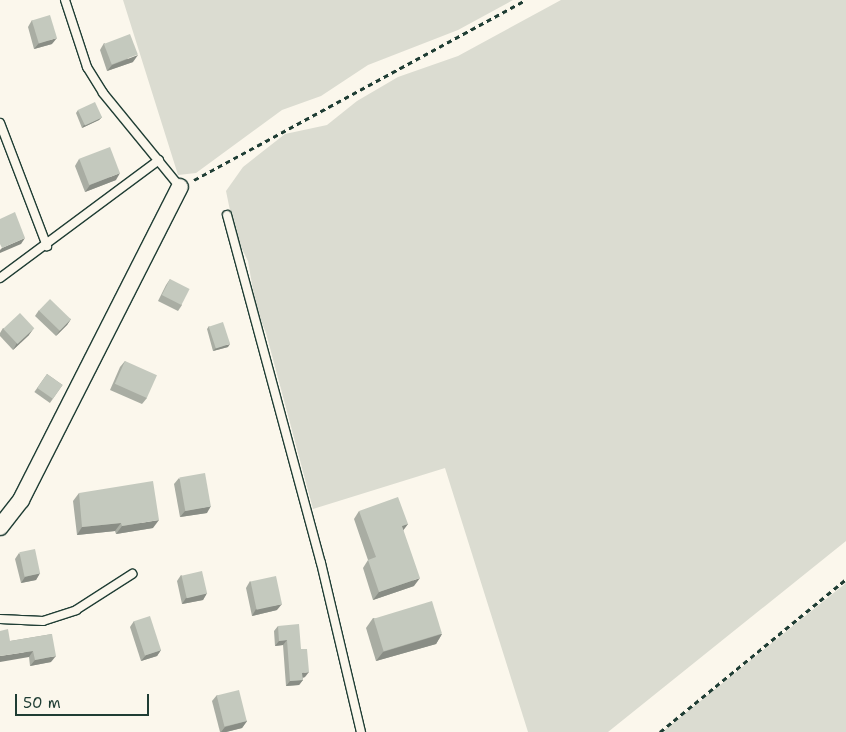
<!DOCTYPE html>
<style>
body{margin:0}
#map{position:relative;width:846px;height:732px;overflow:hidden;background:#fbf7ec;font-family:"Shantell Sans",sans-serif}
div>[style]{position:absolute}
.green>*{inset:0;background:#dbdcd1}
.path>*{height:3px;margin-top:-1.5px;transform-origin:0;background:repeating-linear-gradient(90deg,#1f3d34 0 5px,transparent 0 9px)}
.roads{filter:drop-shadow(1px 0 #1f3d34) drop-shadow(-1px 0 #1f3d34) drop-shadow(0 1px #1f3d34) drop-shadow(0 -1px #1f3d34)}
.lane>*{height:8px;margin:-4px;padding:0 4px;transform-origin:4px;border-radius:4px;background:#fbf7ec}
.street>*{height:16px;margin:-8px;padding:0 8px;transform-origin:8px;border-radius:8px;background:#fbf7ec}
.wall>*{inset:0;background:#a9ada3;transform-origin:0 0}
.shaded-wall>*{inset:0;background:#898d85}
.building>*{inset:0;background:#c4c9be;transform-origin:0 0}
span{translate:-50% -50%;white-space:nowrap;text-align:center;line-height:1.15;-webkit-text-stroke:5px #fbf7ec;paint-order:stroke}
.scale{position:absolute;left:15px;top:694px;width:134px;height:22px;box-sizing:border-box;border:2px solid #1f3d34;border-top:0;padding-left:6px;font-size:15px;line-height:18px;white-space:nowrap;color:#1f3d34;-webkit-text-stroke:4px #fbf7ec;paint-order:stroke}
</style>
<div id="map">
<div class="green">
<div style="clip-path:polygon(123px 0,513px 0,458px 30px,368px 65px,321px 96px,282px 110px,196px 173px,178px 175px)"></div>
<div style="clip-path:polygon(561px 0,846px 0,846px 541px,608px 732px,528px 732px,445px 468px,313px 509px,266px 333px,256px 308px,248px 261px,235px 235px,226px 191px,243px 167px,285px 134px,327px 125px,357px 101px,398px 77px,458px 56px)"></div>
<div style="clip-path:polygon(846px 583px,846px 732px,662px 732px)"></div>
</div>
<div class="path">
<div style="left:194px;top:180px;width:377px;rotate:-28.5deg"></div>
<div style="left:660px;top:732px;width:241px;rotate:-39.4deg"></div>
</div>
<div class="roads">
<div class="lane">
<div style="left:65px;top:0;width:71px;rotate:71.8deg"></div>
<div style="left:87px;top:67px;width:31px;rotate:58deg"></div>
<div style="left:103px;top:93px;width:122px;rotate:50.7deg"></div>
<div style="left:0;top:123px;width:132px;rotate:69.1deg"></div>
<div style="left:227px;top:215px;width:360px;rotate:74.9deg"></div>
<div style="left:321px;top:563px;width:174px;rotate:76.7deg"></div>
<div style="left:0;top:278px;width:198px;rotate:-36.6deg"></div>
<div style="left:0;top:619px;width:43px;rotate:2.7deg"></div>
<div style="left:43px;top:621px;width:35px;rotate:-18deg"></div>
<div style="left:76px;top:610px;width:67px;rotate:-32.7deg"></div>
</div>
<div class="street">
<div style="left:0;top:527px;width:34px;rotate:-52deg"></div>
<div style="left:21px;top:500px;width:351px;rotate:-63.1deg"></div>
</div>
</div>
<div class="wall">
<div style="clip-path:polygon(32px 20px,52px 44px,34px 49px,28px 27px)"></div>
<div style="clip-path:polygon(104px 43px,133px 62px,107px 71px,100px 50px)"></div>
<div style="clip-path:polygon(78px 110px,102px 117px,99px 120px,82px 128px,76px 113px)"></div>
<div style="clip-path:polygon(79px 159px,116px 180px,85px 192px,75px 166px)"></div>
<div style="clip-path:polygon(170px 279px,182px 305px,178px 311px,158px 301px,166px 285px)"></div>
<div style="clip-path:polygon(39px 310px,71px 319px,67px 325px,56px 336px,35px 316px)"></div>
<div style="clip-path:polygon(209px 326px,228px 347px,213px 351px,207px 329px)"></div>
<div style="clip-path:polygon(3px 328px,29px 335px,13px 350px,0 336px,0 333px)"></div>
<div style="clip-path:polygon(125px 361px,147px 398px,142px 404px,110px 390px,120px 367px)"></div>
<div style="left:47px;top:374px;width:19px;height:22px;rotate:35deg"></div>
<div style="clip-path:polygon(179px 478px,207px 513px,180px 517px,174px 484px)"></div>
<div style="clip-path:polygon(79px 493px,153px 528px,116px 534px,115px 531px,77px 535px,73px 501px)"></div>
<div style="clip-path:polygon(359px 511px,408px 524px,403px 530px,414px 586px,373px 600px,363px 568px,368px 560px,354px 519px)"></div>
<div style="clip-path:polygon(19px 553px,40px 573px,36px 580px,21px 583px,15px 559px)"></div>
<div style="clip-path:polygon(181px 575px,207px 593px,203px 600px,182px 604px,177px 581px)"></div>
<div style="clip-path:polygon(250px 581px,277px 610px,252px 616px,246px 588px)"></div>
<div style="clip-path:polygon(373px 618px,442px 634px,436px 644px,376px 661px,366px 628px)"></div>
<div style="clip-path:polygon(134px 621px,161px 650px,157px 656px,141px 661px,130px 627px)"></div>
<div style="clip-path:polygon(278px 626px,301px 649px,305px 677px,303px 678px,303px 680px,299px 685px,286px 686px,283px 645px,275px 646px,274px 631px)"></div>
<div style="clip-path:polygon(52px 634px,51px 662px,30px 666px,29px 657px,10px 641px)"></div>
<div style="clip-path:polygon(217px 695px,247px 721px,242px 728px,226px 732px,220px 732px,212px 701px)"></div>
</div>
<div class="shaded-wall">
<div style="clip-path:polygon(57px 38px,52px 44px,34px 49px,39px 43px)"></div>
<div style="clip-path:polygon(138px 55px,133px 62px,107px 71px,112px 65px)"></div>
<div style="clip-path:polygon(102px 117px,99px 120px,82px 128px,84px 125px)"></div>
<div style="clip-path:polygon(120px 173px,116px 180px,85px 192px,90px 185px)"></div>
<div style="clip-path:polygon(25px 238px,21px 244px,0 253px,0 250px,2px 248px)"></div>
<div style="clip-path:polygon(71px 319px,67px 325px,56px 336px,60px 330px)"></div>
<div style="clip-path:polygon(34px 328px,29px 335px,13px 350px,17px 343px)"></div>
<div style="clip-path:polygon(230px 344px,228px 347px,213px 351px,216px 348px)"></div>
<div style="clip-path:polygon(211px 506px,207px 513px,180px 517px,185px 511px)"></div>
<div style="clip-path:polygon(159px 520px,153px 528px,116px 534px,122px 526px)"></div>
<div style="clip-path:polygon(121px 523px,115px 531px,77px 535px,82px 527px)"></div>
<div style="clip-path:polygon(408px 524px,402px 532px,402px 526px)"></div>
<div style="clip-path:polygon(40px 573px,36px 580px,21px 583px,25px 577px)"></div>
<div style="clip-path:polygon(420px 578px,414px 586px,373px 600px,379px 592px)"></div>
<div style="clip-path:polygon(207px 593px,203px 600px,182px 604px,186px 598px)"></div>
<div style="clip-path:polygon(282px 604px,277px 610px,252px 616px,256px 609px)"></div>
<div style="clip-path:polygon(442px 634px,436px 644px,376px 661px,383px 652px)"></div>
<div style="clip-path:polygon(287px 640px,283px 645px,275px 646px,279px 641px)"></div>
<div style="clip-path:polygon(161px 650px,157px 656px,141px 661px,146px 655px)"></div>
<div style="clip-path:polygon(33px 651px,29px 657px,0 662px,0 656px)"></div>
<div style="clip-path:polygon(56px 656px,51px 662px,30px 666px,35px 660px)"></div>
<div style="clip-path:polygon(309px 672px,305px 677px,299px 678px,302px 673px)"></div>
<div style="clip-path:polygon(303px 680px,299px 685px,286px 686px,290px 681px)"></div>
<div style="clip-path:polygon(247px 721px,242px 728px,226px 732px,221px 732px,225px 727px)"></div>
</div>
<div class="building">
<div style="left:50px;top:15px;width:24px;height:19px;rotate:73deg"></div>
<div style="left:130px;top:34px;width:22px;height:28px;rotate:69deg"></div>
<div style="left:95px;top:102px;width:17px;height:19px;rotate:65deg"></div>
<div style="left:110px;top:147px;width:28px;height:33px;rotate:69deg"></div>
<div style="clip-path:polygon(15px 212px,25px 238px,2px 248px,0 244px,0 219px)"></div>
<div style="left:170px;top:279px;width:22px;height:18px;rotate:27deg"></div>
<div style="left:50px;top:299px;width:29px;height:16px;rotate:44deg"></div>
<div style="left:20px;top:313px;width:21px;height:23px;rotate:47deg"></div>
<div style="left:223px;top:322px;width:23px;height:15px;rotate:72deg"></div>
<div style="left:125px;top:361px;width:35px;height:25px;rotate:24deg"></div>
<div style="left:47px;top:374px;width:19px;height:17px;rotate:35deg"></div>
<div style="left:205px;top:473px;width:34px;height:26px;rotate:80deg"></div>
<div style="clip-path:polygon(153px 481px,159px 520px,122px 526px,121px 523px,82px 527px,79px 493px)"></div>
<div style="clip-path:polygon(398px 497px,408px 524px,402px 526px,420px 578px,379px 592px,368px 560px,376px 557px,359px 511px)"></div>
<div style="left:35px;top:549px;width:25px;height:16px;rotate:78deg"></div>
<div style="left:202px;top:571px;width:23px;height:21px;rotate:77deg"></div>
<div style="left:276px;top:576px;width:29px;height:26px;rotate:78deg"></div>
<div style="left:432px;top:601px;width:34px;height:61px;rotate:73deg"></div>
<div style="left:150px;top:616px;width:36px;height:17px;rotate:72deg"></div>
<div style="clip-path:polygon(299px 624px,301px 649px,307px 649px,309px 672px,302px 673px,303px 680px,290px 681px,287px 640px,279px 641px,278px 626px)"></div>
<div style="clip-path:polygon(8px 629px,10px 641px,52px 634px,56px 656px,35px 660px,33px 651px,0 656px,0 631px)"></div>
<div style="left:239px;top:690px;width:32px;height:23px;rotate:76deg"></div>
</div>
<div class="scale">50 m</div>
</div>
